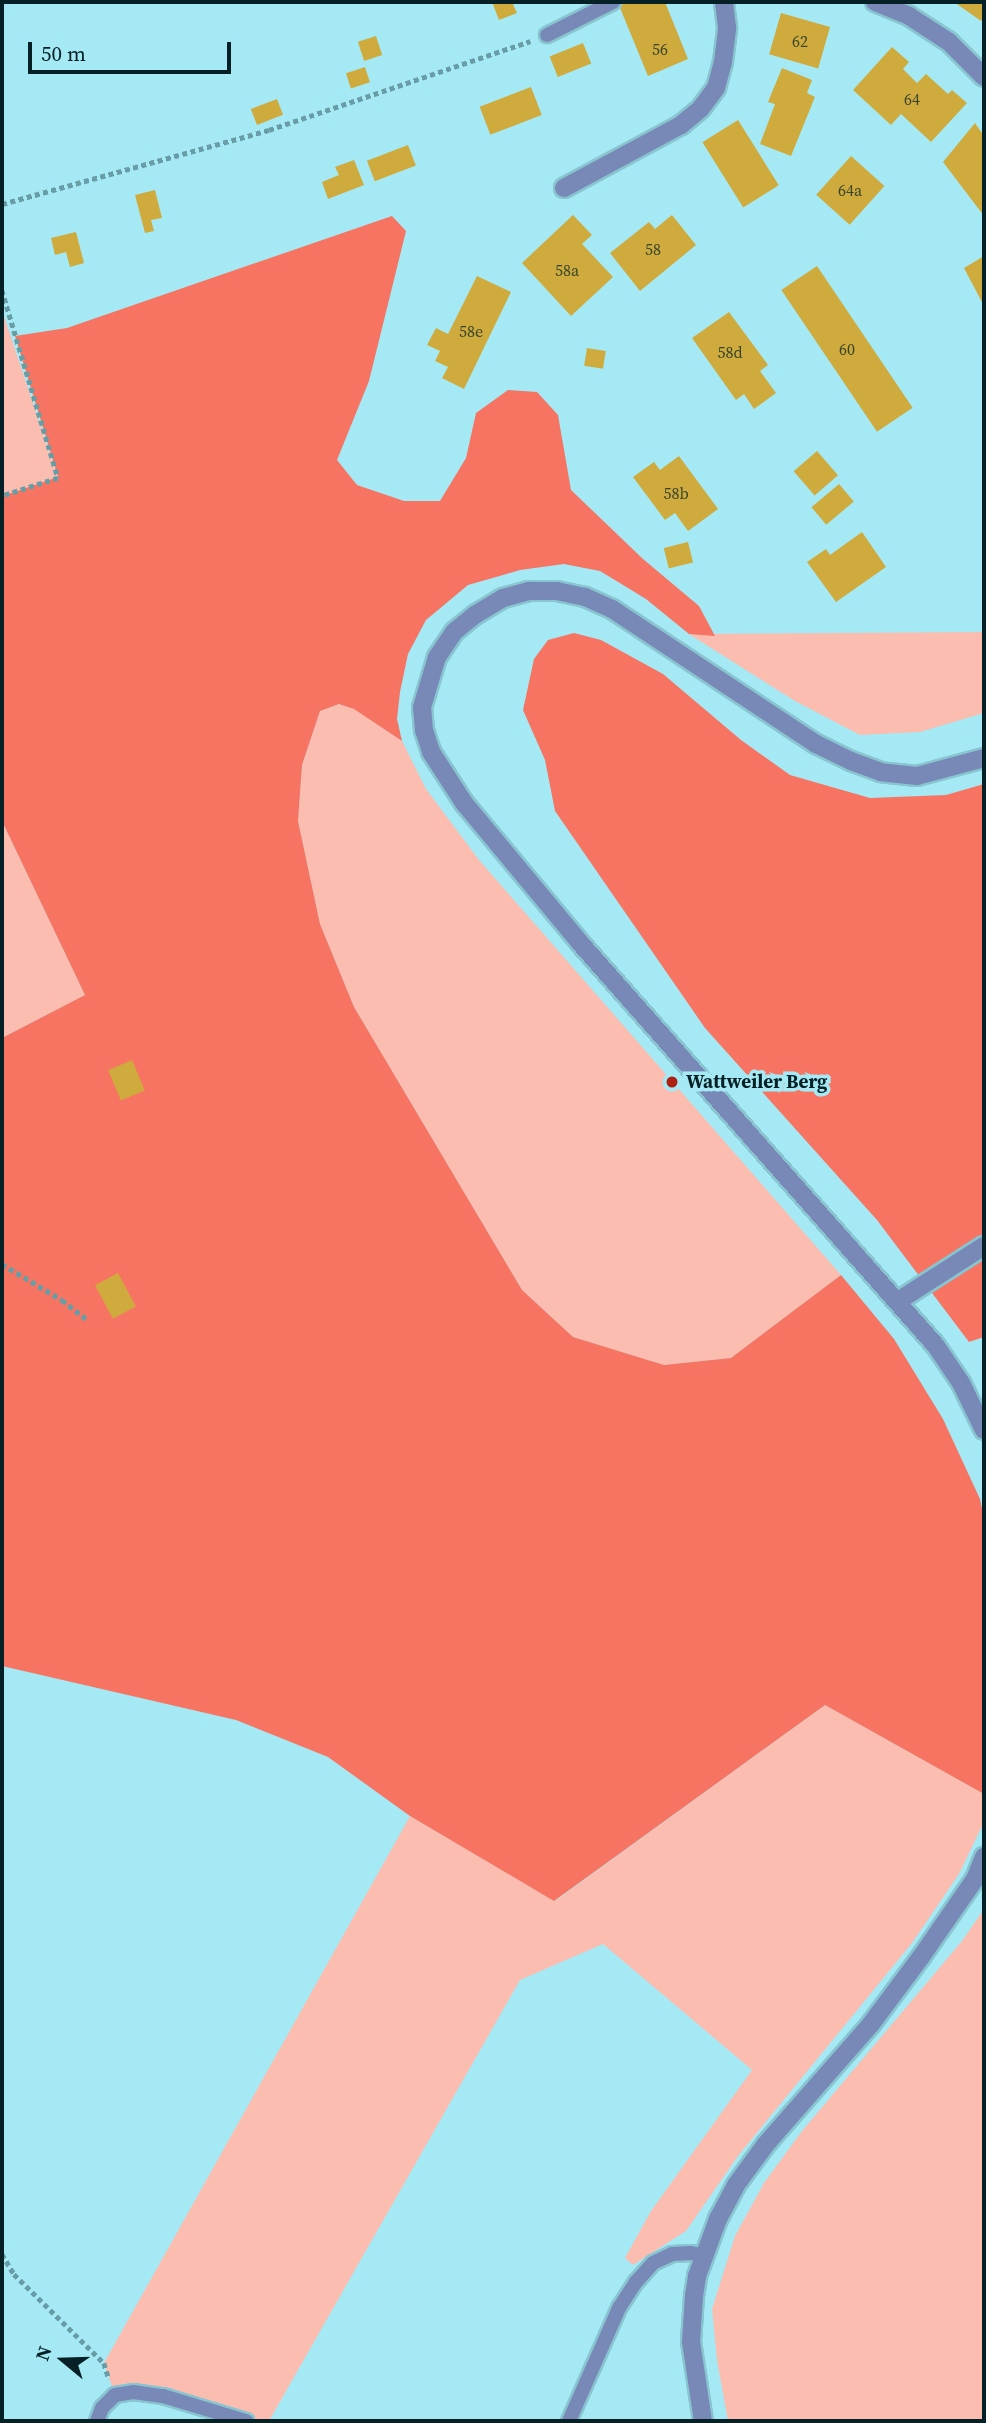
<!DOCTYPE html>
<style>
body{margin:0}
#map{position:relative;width:986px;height:2423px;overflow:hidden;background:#a5e9f5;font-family:"Source Serif 4",serif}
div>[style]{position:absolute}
.green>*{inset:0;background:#fcbdb1}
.forest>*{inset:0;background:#f67461}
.building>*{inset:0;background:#cfab3e;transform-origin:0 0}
.path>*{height:4.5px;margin-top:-2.25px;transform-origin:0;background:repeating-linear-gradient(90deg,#689da6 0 5px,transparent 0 8.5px)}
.roads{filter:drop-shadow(2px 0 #88c5d0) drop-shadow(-2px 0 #88c5d0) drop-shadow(0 2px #88c5d0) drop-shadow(0 -2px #88c5d0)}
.service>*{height:14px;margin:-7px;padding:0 7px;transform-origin:7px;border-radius:7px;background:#7888b7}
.minor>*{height:18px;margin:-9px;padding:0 9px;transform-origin:9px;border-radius:9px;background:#7888b7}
.tertiary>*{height:18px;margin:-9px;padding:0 9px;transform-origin:9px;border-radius:9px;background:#7888b7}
.dots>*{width:19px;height:19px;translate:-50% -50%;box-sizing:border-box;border:4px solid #a5e9f5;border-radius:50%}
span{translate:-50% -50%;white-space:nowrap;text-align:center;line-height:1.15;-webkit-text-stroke:7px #a5e9f5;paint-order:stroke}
.number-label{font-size:16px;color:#38442c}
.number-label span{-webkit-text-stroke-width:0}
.poi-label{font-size:19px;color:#052126;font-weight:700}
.left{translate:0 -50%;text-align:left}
.frame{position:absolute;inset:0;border:4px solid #052126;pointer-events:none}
.north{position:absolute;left:28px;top:2325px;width:70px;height:70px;-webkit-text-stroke:5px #a5e9f5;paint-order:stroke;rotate:289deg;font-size:19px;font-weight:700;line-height:28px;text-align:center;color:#052126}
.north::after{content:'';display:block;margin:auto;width:24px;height:32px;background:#052126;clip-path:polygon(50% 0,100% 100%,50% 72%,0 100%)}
.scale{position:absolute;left:28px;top:42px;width:203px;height:32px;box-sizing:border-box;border:4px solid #052126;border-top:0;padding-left:9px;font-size:21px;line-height:24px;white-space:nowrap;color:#052126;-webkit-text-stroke:5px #a5e9f5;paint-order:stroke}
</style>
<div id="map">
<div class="green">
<div style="clip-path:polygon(2px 310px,58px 478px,2px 496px)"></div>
<div style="clip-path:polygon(984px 632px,984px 713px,920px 732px,860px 735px,795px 701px,689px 634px)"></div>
<div style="clip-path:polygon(339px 704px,355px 709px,402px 741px,426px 789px,479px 860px,841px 1275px,731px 1358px,664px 1365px,573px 1337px,522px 1290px,354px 1007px,320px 924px,298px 821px,302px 765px,320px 711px)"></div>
<div style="clip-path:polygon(2px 821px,85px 995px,2px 1038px)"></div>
<div style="clip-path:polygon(825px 1705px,984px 1794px,984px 1822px,959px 1874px,912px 1943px,738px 2156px,686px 2231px,633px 2265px,625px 2258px,651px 2211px,752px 2070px,603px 1944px,520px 1980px,269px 2421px,246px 2421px,163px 2396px,115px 2395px,104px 2363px,410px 1816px,555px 1901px)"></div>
<div style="clip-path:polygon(984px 1909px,984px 2421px,728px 2421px,717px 2360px,712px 2309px,735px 2236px,764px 2183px,802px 2131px,962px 1941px)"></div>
</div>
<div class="forest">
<div style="clip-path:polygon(392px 216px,406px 231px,369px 381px,337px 460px,357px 485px,404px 501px,440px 501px,466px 458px,476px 413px,508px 390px,537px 392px,558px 415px,571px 490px,643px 559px,699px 606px,715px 636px,689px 634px,646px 599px,600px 571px,564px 564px,520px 570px,468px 585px,426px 620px,408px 654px,400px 692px,397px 719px,402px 741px,354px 709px,339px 704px,320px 711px,302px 765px,298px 821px,320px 924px,354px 1007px,522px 1290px,573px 1337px,664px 1365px,731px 1358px,841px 1275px,894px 1339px,943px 1419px,980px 1499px,984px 1519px,984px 1794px,825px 1705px,554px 1901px,410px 1816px,328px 1757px,236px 1720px,2px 1666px,2px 1038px,85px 995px,2px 821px,2px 496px,58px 477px,15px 336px,67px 328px)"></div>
<div style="clip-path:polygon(574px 633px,601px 640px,663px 674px,741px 740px,790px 775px,870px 798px,946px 795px,984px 784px,984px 1337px,969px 1342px,877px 1220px,705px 1028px,555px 811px,545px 760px,523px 710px,534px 659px,548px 640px)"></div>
</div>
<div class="building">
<div style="clip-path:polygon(492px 2px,512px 2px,517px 13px,499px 20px)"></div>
<div style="clip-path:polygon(665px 2px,688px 59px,648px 76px,618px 3px)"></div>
<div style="clip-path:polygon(954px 2px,984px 2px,984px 16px,981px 21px)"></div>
<div style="left:781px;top:13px;width:51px;height:43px;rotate:16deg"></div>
<div style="left:376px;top:36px;width:20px;height:19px;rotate:72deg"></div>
<div style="left:583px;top:43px;width:22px;height:36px;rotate:68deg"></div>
<div style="clip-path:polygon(892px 47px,909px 62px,903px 69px,917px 83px,926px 74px,948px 94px,952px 90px,967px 103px,931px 142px,901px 114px,891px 125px,853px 90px)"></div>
<div style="left:365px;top:67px;width:16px;height:20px;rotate:72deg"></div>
<div style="clip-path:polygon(782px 68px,812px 80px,807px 93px,815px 97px,791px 156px,760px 144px,775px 104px,768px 102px)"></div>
<div style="left:531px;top:87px;width:30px;height:55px;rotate:69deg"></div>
<div style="left:277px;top:99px;width:17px;height:28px;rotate:69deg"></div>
<div style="left:738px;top:120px;width:77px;height:42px;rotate:58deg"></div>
<div style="clip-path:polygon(975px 123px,984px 136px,984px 216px,943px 162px)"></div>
<div style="left:408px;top:145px;width:22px;height:44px;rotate:69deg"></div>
<div style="left:851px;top:156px;width:45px;height:52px;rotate:42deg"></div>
<div style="clip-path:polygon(354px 160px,364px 185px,328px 199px,322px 182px,339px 175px,335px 167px)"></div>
<div style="clip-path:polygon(155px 190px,162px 218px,151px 220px,154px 231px,145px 233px,135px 195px)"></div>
<div style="clip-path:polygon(573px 215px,592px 235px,582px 244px,613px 277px,571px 316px,522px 263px)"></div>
<div style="clip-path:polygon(672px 215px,696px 245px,640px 291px,610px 253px,649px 222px,655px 229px)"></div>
<div style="clip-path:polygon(76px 232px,84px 263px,70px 267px,66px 252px,55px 255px,51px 238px)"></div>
<div style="clip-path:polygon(984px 256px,984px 306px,964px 268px)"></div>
<div style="left:817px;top:266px;width:171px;height:43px;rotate:56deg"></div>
<div style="clip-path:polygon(477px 276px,511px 292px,464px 389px,442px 378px,448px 367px,435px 361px,440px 351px,427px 345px,436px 328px,448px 334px)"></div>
<div style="clip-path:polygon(729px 312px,768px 365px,760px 371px,776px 393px,754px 409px,744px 394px,736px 400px,692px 338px)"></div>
<div style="left:587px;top:348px;width:19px;height:18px;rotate:9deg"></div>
<div style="left:817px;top:451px;width:32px;height:31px;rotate:49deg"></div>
<div style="clip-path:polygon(679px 456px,718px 509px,688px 531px,675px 513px,665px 520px,633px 477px,654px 462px,660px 470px)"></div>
<div style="left:839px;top:484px;width:23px;height:36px;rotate:50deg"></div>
<div style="clip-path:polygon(862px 532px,886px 567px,836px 602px,807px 562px,826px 549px,830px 555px)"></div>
<div style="left:688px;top:542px;width:21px;height:25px;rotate:76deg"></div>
<div style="left:132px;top:1060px;width:33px;height:26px;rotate:67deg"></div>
<div style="left:118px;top:1273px;width:38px;height:26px;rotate:62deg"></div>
</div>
<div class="path">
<div style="left:2px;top:204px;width:277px;rotate:-15.5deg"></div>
<div style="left:269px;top:130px;width:276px;rotate:-18.8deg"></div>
<div style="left:2px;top:290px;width:196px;rotate:73.4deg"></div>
<div style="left:58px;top:478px;width:59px;rotate:162.2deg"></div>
<div style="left:2px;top:1264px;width:70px;rotate:31deg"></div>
<div style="left:62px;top:1300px;width:31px;rotate:38deg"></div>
<div style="left:2px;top:2254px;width:23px;rotate:59deg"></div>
<div style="left:14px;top:2274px;width:127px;rotate:44.7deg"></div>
<div style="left:104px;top:2363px;width:17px;rotate:73deg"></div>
</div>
<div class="roads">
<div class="service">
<div style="left:547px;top:35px;width:74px;rotate:-26.6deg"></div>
<div style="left:97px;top:2421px;width:14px;rotate:-69deg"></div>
<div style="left:102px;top:2408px;width:18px;rotate:-45deg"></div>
<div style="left:115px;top:2395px;width:18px;rotate:-9deg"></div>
<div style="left:133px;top:2392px;width:30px;rotate:8deg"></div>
<div style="left:163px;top:2396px;width:87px;rotate:16.8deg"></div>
<div style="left:569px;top:2421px;width:124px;rotate:-66.1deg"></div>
<div style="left:619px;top:2308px;width:31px;rotate:-57deg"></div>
<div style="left:636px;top:2282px;width:25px;rotate:-48deg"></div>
<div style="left:653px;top:2263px;width:21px;rotate:-25deg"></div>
<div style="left:672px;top:2254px;width:19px;rotate:-3deg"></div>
<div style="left:691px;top:2253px;width:13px;rotate:13deg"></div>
</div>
<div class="minor">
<div style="left:564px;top:188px;width:133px;rotate:-28.3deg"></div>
<div style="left:681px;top:125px;width:26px;rotate:-40deg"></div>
<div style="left:701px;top:108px;width:25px;rotate:-53deg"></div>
<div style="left:716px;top:88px;width:27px;rotate:-75deg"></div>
<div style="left:723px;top:62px;width:35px;rotate:-83deg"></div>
<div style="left:727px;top:27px;width:25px;rotate:-97deg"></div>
<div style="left:898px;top:1301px;width:102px;rotate:-32.6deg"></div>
</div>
<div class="tertiary">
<div style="left:875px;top:2px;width:37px;rotate:22deg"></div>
<div style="left:909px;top:16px;width:48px;rotate:33deg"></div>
<div style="left:949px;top:42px;width:49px;rotate:45deg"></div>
<div style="left:984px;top:758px;width:69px;rotate:165deg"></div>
<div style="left:917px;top:776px;width:36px;rotate:-174deg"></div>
<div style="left:881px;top:772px;width:32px;rotate:-160deg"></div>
<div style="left:851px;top:761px;width:39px;rotate:-154deg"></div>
<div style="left:816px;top:744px;width:245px;rotate:-146.5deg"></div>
<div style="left:612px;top:609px;width:30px;rotate:-156deg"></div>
<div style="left:585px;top:597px;width:29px;rotate:-168deg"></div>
<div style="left:557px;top:591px;width:28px;rotate:180deg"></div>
<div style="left:529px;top:591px;width:27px;rotate:165deg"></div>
<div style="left:503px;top:598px;width:31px;rotate:149deg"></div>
<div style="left:476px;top:614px;width:28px;rotate:141deg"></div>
<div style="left:454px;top:632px;width:30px;rotate:124deg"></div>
<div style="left:437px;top:657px;width:52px;rotate:106.7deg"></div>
<div style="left:422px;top:707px;width:23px;rotate:85deg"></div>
<div style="left:424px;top:730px;width:23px;rotate:72deg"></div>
<div style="left:431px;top:752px;width:61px;rotate:57.1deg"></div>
<div style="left:464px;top:803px;width:183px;rotate:50.3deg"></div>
<div style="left:581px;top:944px;width:536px;rotate:48.55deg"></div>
<div style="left:936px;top:1346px;width:45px;rotate:56deg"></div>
<div style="left:961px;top:1383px;width:52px;rotate:63.9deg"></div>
<div style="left:703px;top:2421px;width:80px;rotate:-98.6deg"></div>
<div style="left:691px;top:2342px;width:46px;rotate:-86.3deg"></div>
<div style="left:694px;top:2296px;width:20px;rotate:-81deg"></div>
<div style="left:697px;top:2276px;width:61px;rotate:-69.8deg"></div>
<div style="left:718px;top:2219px;width:38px;rotate:-62deg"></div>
<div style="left:736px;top:2185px;width:51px;rotate:-53.8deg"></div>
<div style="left:766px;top:2144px;width:159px;rotate:-48.8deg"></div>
<div style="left:871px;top:2024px;width:84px;rotate:-53.3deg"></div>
<div style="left:921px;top:1957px;width:95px;rotate:-55.3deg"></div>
<div style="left:975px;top:1879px;width:24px;rotate:-68deg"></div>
</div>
</div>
<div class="dots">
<div style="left:672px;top:1082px;background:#af1f12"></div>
</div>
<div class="number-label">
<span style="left:800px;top:41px">62</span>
<span style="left:660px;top:49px">56</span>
<span style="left:912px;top:99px">64</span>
<span style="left:850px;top:190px">64a</span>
<span style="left:653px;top:249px">58</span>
<span style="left:567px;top:270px">58a</span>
<span style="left:471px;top:331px">58e</span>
<span style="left:847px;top:349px">60</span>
<span style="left:730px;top:352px">58d</span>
<span style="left:676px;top:493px">58b</span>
</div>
<div class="poi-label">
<span class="left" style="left:686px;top:1082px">Wattweiler Berg</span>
</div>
<div class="frame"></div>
<div class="north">N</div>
<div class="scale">50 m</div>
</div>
